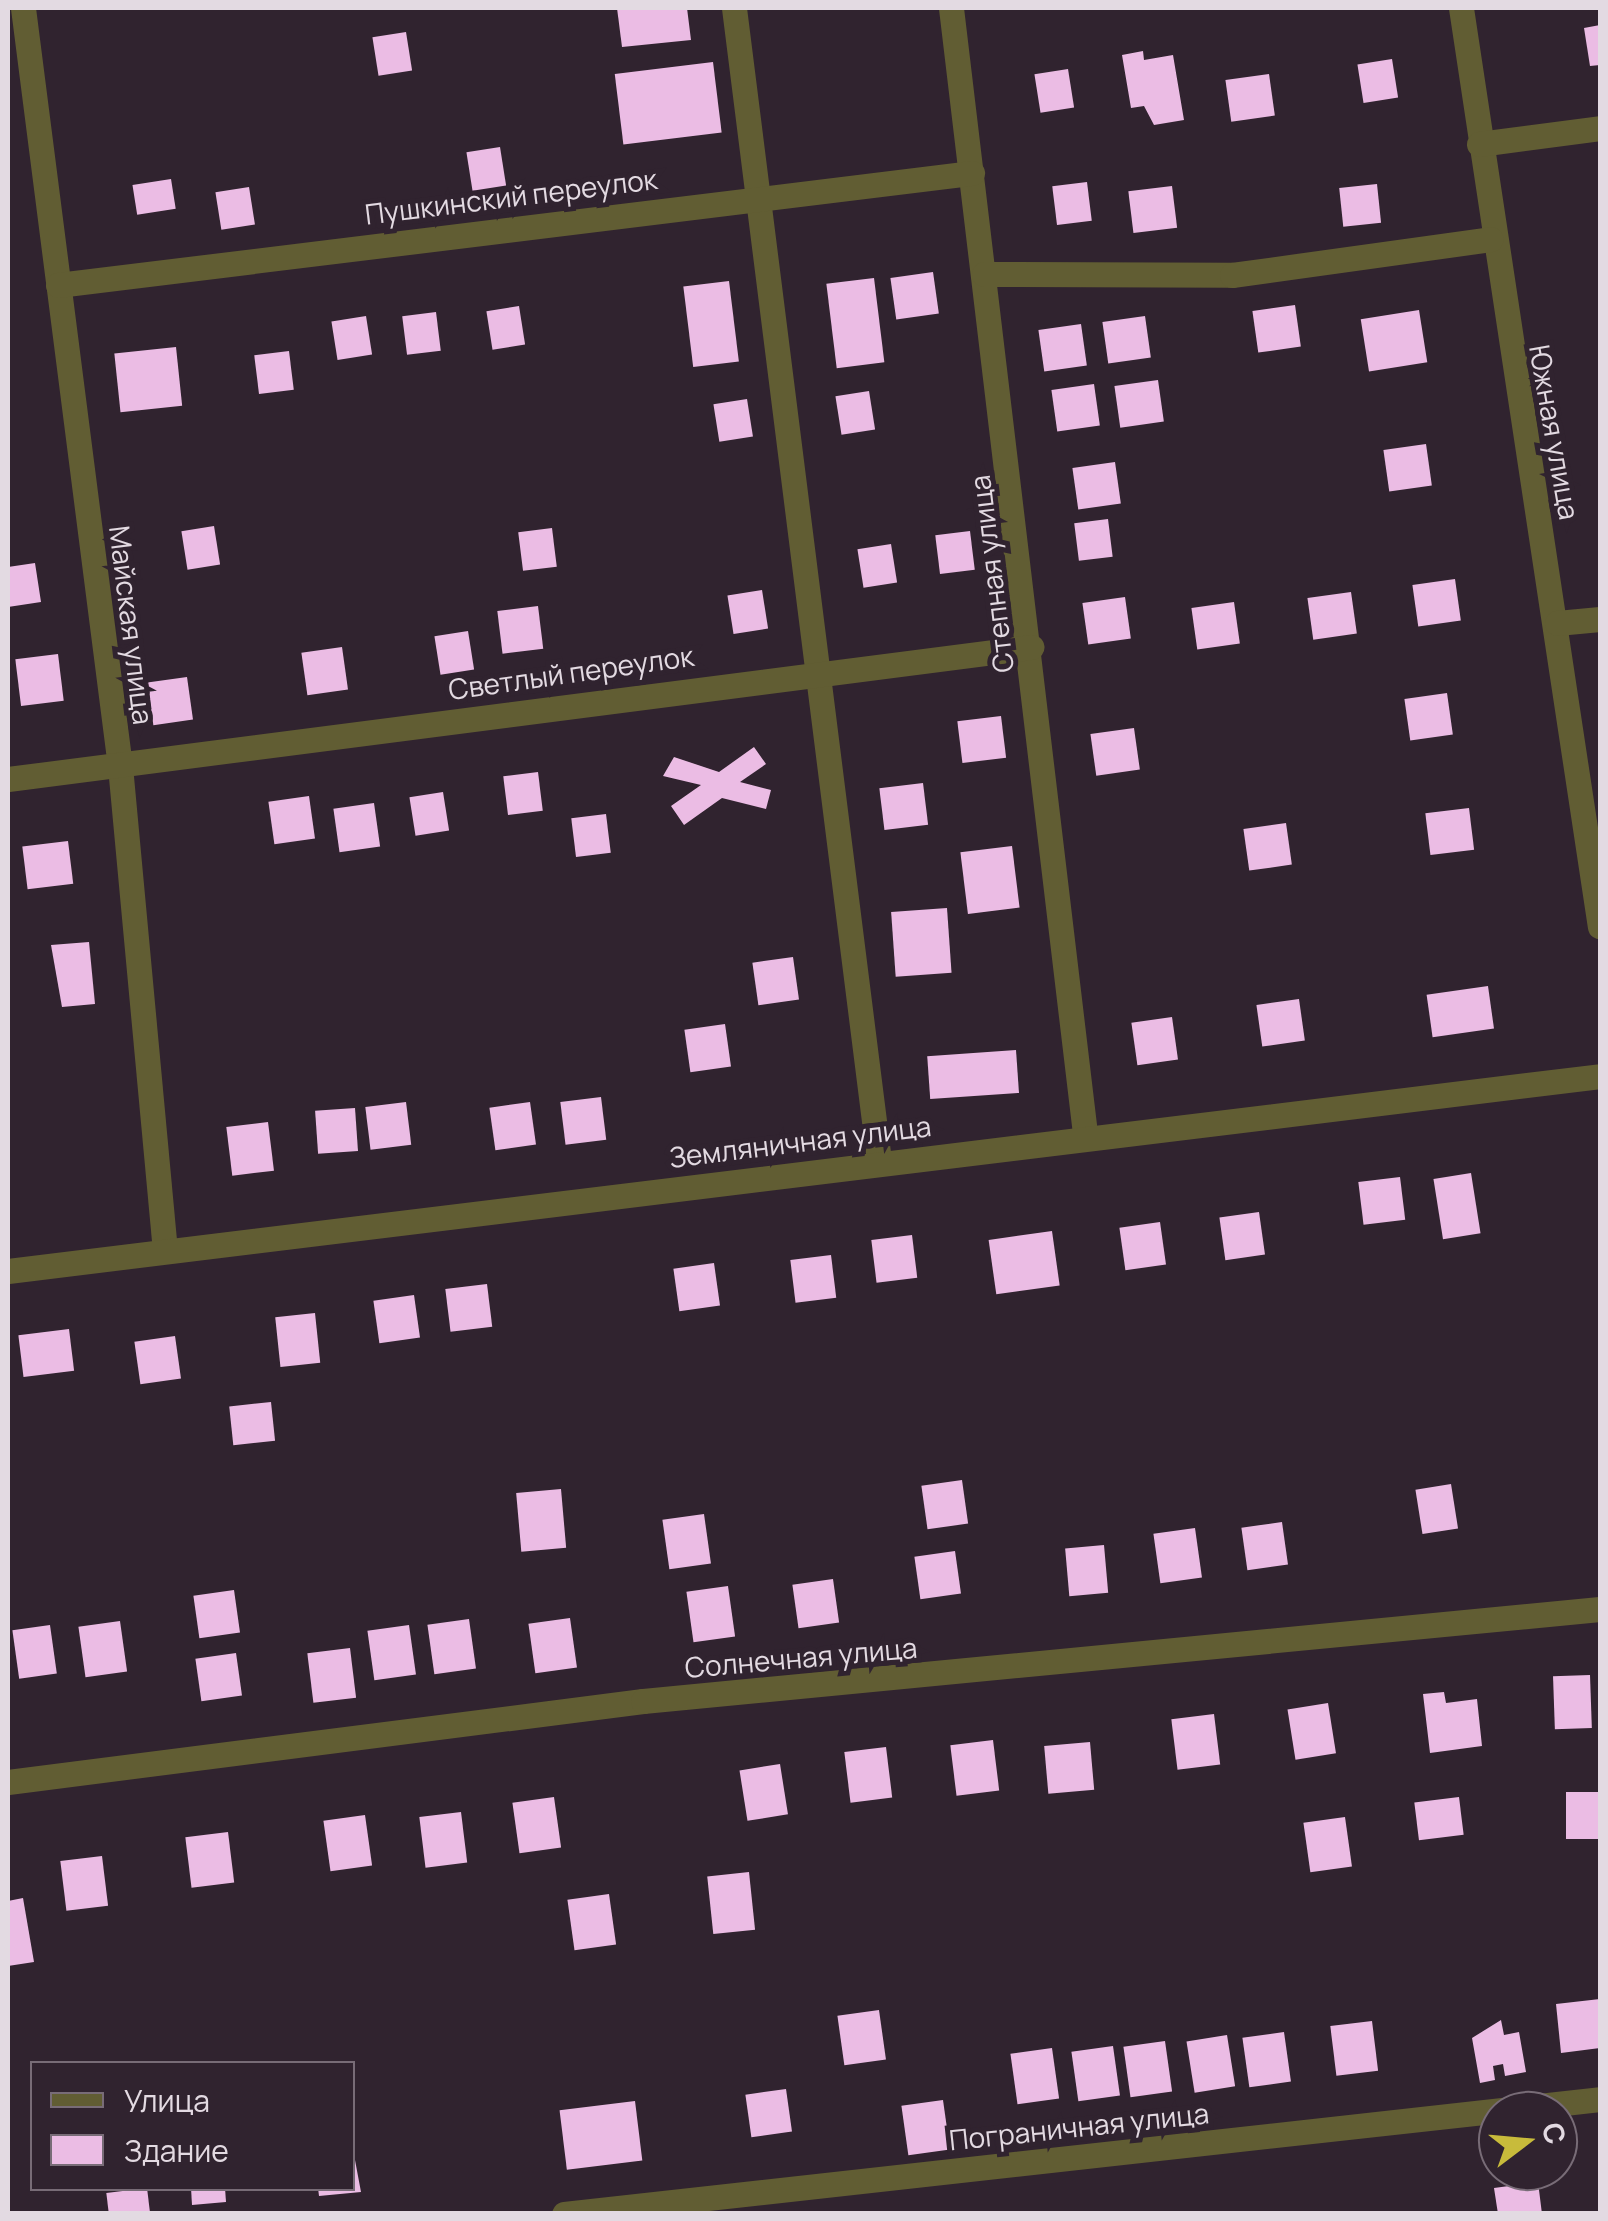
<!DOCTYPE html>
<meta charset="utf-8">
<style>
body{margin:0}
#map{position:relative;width:1608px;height:2221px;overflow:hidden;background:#30232f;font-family:Manrope,sans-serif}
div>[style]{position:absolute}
.building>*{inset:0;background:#ebbce4;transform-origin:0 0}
.street>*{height:25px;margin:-12.5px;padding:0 12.5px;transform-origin:12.5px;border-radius:12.5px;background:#615d33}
span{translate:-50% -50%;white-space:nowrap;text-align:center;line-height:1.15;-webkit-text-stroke:10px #30232f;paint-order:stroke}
.street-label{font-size:28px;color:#e3dae2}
.frame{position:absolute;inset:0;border:10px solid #e3dae2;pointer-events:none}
.legend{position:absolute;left:30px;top:2061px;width:325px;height:130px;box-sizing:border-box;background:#30232f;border:2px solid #786c77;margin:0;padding:12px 18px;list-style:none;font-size:30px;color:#e3dae2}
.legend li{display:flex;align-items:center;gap:20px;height:50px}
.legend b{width:50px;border:2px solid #786c77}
.north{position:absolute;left:1478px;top:2091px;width:100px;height:100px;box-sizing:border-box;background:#30232f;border:2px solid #786c77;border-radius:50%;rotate:74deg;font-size:28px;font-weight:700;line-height:40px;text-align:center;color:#e3dae2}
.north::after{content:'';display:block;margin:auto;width:35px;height:45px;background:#c8bb3b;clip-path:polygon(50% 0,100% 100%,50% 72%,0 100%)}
</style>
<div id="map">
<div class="building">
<div style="clip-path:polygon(617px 8px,687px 8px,691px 40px,622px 47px)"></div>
<div style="clip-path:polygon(1600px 25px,1600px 65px,1590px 66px,1584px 28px)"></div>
<div style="left:406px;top:32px;width:39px;height:34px;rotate:81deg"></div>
<div style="clip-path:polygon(1143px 51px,1144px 60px,1173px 55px,1184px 120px,1154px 125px,1144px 106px,1131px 108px,1122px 55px)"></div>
<div style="left:1392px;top:59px;width:39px;height:35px;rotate:81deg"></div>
<div style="left:713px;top:62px;width:71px;height:99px;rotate:83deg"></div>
<div style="left:1068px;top:69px;width:39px;height:34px;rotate:81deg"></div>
<div style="left:1269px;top:74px;width:42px;height:44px;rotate:82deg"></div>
<div style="left:500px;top:147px;width:39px;height:34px;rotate:81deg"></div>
<div style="left:171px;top:179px;width:30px;height:39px;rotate:81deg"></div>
<div style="left:1087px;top:182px;width:39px;height:35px;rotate:83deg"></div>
<div style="left:1377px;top:184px;width:39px;height:38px;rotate:84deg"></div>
<div style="left:1172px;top:186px;width:42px;height:44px;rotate:83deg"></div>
<div style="left:249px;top:187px;width:38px;height:34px;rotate:81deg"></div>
<div style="left:933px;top:272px;width:42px;height:43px;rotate:82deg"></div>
<div style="left:874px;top:278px;width:85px;height:48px;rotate:83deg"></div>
<div style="left:729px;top:281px;width:81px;height:46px;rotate:83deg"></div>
<div style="left:1295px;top:305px;width:42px;height:43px;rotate:82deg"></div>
<div style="left:519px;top:306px;width:39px;height:33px;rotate:81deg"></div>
<div style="left:1419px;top:310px;width:53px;height:59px;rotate:81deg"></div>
<div style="left:436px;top:312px;width:39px;height:34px;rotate:83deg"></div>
<div style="left:366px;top:316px;width:39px;height:35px;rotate:81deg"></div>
<div style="left:1145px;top:316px;width:42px;height:43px;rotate:82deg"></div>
<div style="left:1081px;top:324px;width:42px;height:43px;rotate:82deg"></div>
<div style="left:176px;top:347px;width:59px;height:62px;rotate:84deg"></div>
<div style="left:289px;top:351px;width:39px;height:35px;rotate:83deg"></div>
<div style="left:1158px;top:380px;width:42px;height:44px;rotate:82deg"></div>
<div style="left:1094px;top:384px;width:42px;height:43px;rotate:82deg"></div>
<div style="left:869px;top:391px;width:39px;height:34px;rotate:81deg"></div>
<div style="left:747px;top:399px;width:38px;height:34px;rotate:81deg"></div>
<div style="left:1426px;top:444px;width:42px;height:43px;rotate:82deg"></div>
<div style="left:1115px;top:462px;width:42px;height:43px;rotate:82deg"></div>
<div style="left:1108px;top:519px;width:38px;height:34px;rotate:83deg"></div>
<div style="left:214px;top:526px;width:39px;height:33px;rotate:81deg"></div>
<div style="left:552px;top:528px;width:39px;height:34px;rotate:83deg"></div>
<div style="left:970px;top:531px;width:39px;height:35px;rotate:83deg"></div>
<div style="left:891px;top:544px;width:39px;height:34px;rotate:81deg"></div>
<div style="clip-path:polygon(35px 563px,41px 602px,8px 607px,8px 567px)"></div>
<div style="left:1455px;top:579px;width:42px;height:43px;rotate:82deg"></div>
<div style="left:762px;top:590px;width:39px;height:35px;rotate:81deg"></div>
<div style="left:1351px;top:592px;width:42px;height:44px;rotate:82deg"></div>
<div style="left:1125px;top:597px;width:42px;height:43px;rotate:82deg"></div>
<div style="left:1234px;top:602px;width:42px;height:43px;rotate:82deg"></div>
<div style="left:538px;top:606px;width:43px;height:41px;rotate:83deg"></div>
<div style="left:468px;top:631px;width:39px;height:34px;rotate:81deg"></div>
<div style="left:342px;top:647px;width:43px;height:41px;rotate:82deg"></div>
<div style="left:58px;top:654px;width:47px;height:43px;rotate:83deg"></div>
<div style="left:187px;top:677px;width:43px;height:40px;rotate:82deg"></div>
<div style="left:1447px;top:693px;width:42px;height:43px;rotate:82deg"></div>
<div style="left:1001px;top:716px;width:42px;height:44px;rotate:83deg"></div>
<div style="left:1134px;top:728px;width:42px;height:44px;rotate:82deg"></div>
<div style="clip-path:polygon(754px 747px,766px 764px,740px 782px,771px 790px,766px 809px,722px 798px,684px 825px,671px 806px,701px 785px,663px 776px,674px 757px,719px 772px)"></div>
<div style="left:538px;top:772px;width:39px;height:35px;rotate:83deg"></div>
<div style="left:923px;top:783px;width:42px;height:44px;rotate:83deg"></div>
<div style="left:443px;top:792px;width:39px;height:34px;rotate:81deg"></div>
<div style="left:309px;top:796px;width:43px;height:41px;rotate:82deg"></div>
<div style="left:374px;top:803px;width:44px;height:41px;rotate:82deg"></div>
<div style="left:1469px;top:808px;width:42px;height:44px;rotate:83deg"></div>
<div style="left:606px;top:814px;width:39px;height:35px;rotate:83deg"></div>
<div style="left:1286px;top:823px;width:42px;height:43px;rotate:82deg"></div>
<div style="left:68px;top:841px;width:43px;height:46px;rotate:83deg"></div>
<div style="left:1012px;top:846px;width:62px;height:52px;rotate:83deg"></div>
<div style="left:947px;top:908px;width:65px;height:56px;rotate:86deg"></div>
<div style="clip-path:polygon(89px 942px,95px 1004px,62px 1007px,51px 945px)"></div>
<div style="left:793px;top:957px;width:43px;height:41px;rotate:82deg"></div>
<div style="left:1488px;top:986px;width:43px;height:62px;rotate:82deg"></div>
<div style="left:1299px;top:999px;width:42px;height:43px;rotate:82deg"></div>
<div style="left:1172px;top:1017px;width:43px;height:41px;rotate:82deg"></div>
<div style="left:725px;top:1024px;width:43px;height:41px;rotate:82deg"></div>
<div style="left:1016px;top:1050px;width:43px;height:89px;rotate:86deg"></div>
<div style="left:601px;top:1097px;width:43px;height:41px;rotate:83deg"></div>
<div style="left:406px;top:1102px;width:43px;height:41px;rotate:83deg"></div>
<div style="left:530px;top:1102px;width:43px;height:41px;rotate:82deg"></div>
<div style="left:355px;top:1108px;width:43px;height:40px;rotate:86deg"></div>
<div style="left:268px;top:1122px;width:49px;height:42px;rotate:83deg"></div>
<div style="left:1471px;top:1173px;width:61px;height:38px;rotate:81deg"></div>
<div style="left:1400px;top:1177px;width:43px;height:42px;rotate:83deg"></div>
<div style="left:1259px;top:1212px;width:43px;height:40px;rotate:82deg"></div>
<div style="left:1160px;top:1222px;width:43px;height:41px;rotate:82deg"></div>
<div style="left:1052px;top:1231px;width:55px;height:64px;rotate:82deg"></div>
<div style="left:912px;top:1235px;width:43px;height:41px;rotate:83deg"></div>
<div style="left:831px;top:1255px;width:43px;height:41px;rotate:83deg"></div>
<div style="left:714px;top:1263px;width:43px;height:41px;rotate:82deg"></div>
<div style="left:487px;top:1284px;width:43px;height:42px;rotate:83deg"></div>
<div style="left:414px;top:1295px;width:43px;height:41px;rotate:82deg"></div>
<div style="left:315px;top:1313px;width:50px;height:40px;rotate:84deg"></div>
<div style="left:69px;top:1329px;width:42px;height:51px;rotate:83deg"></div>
<div style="left:175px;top:1336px;width:43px;height:41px;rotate:82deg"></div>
<div style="left:271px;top:1402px;width:39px;height:42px;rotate:84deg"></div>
<div style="left:962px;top:1480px;width:44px;height:41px;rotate:82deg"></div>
<div style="left:1451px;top:1484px;width:45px;height:36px;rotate:81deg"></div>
<div style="left:561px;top:1489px;width:59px;height:45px;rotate:85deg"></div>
<div style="left:704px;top:1514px;width:50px;height:42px;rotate:82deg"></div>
<div style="left:1282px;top:1522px;width:43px;height:41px;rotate:82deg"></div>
<div style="left:1195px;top:1528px;width:50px;height:42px;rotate:82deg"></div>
<div style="left:1104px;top:1545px;width:48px;height:39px;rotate:85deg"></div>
<div style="left:955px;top:1551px;width:43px;height:41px;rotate:82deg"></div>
<div style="left:833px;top:1579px;width:44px;height:41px;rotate:82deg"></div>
<div style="left:728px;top:1586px;width:51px;height:42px;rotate:82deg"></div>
<div style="left:234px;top:1590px;width:43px;height:41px;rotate:82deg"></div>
<div style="left:570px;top:1618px;width:50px;height:42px;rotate:82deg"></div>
<div style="left:469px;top:1619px;width:50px;height:42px;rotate:82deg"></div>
<div style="left:120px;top:1621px;width:51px;height:42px;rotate:82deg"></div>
<div style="left:50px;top:1625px;width:49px;height:38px;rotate:82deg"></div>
<div style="left:409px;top:1625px;width:50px;height:42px;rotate:82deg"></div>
<div style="left:350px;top:1648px;width:50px;height:43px;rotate:83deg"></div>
<div style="left:236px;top:1653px;width:43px;height:41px;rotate:82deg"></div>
<div style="left:1590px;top:1675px;width:53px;height:37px;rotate:88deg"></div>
<div style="clip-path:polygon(1444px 1692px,1446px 1703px,1477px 1699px,1482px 1746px,1430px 1753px,1423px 1694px)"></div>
<div style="left:1328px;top:1703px;width:51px;height:41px;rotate:81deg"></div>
<div style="left:1214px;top:1714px;width:51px;height:43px;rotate:83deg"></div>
<div style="left:993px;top:1740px;width:51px;height:43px;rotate:83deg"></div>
<div style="left:1090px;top:1742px;width:48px;height:46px;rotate:85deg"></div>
<div style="left:886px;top:1747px;width:51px;height:42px;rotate:83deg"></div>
<div style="left:780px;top:1764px;width:51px;height:41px;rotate:81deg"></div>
<div style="left:1600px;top:1792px;width:47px;height:34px;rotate:90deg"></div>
<div style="left:554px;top:1797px;width:51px;height:42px;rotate:82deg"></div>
<div style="left:1459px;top:1797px;width:38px;height:45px;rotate:83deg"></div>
<div style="left:461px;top:1812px;width:51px;height:42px;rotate:83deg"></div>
<div style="left:365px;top:1815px;width:51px;height:42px;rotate:82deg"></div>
<div style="left:1345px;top:1817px;width:50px;height:42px;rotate:82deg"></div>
<div style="left:228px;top:1832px;width:51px;height:43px;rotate:83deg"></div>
<div style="left:102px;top:1856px;width:50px;height:42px;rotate:83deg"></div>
<div style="left:749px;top:1872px;width:58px;height:42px;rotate:84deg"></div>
<div style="left:609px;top:1894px;width:51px;height:42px;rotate:82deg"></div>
<div style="clip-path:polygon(23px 1898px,34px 1962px,8px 1966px,8px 1901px)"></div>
<div style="clip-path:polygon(1600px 1999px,1600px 2048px,1561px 2053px,1556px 2004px)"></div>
<div style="left:879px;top:2010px;width:50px;height:42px;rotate:82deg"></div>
<div style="clip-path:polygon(1501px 2020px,1504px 2035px,1519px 2032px,1526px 2072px,1505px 2076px,1503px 2064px,1493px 2066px,1495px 2080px,1480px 2083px,1472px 2038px)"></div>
<div style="left:1372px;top:2021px;width:50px;height:42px;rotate:83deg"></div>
<div style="left:1284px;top:2032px;width:50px;height:42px;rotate:82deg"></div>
<div style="left:1227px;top:2035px;width:52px;height:41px;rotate:81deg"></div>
<div style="left:1165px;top:2041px;width:51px;height:42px;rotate:82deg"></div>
<div style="left:1113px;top:2046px;width:50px;height:42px;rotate:82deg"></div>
<div style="left:1052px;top:2048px;width:51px;height:42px;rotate:82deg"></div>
<div style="left:786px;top:2089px;width:43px;height:41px;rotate:82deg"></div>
<div style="left:943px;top:2100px;width:50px;height:42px;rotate:82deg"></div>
<div style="left:635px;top:2101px;width:60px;height:76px;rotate:83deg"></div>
<div style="clip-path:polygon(352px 2144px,361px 2192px,319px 2196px,318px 2188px,352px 2188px)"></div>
<div style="clip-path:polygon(1538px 2182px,1542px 2214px,1498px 2214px,1494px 2188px)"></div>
<div style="left:147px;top:2188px;width:26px;height:41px;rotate:83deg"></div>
<div style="clip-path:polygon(191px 2188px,225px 2188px,226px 2202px,192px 2205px)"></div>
</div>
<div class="street">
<div style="left:23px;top:8px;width:764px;rotate:82.71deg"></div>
<div style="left:120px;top:766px;width:487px;rotate:84.7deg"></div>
<div style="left:734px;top:8px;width:1162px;rotate:82.83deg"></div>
<div style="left:951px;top:8px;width:1134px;rotate:83.21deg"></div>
<div style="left:1461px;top:8px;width:929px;rotate:81.4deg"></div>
<div style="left:1479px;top:144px;width:122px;rotate:-7.5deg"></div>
<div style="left:984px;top:274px;width:248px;rotate:0.2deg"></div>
<div style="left:1232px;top:275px;width:261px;rotate:-7.9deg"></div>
<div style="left:58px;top:285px;width:921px;rotate:-6.99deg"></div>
<div style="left:1557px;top:623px;width:43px;rotate:-5.3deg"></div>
<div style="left:8px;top:779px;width:1032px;rotate:-7.35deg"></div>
<div style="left:8px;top:1271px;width:1604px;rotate:-6.98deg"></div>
<div style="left:8px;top:1782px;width:640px;rotate:-7.27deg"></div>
<div style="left:643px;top:1701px;width:961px;rotate:-5.49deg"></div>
<div style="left:564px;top:2214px;width:1042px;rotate:-6.33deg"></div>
</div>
<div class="street-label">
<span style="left:511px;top:196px;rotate:-7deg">Пушкинский переулок</span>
<span style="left:1555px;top:432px;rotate:80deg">Южная улица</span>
<span style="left:991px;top:574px;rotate:-97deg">Степная улица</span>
<span style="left:132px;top:625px;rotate:83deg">Майская улица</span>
<span style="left:571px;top:672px;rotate:-8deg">Светлый переулок</span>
<span style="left:800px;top:1141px;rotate:-7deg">Земляничная улица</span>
<span style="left:801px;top:1657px;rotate:-5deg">Солнечная улица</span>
<span style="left:1079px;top:2126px;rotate:-6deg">Пограничная улица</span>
</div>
<div class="frame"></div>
<ul class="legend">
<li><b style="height:12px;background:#615d33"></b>Улица</li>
<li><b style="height:28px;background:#ebbce4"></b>Здание</li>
</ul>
<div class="north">С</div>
</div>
